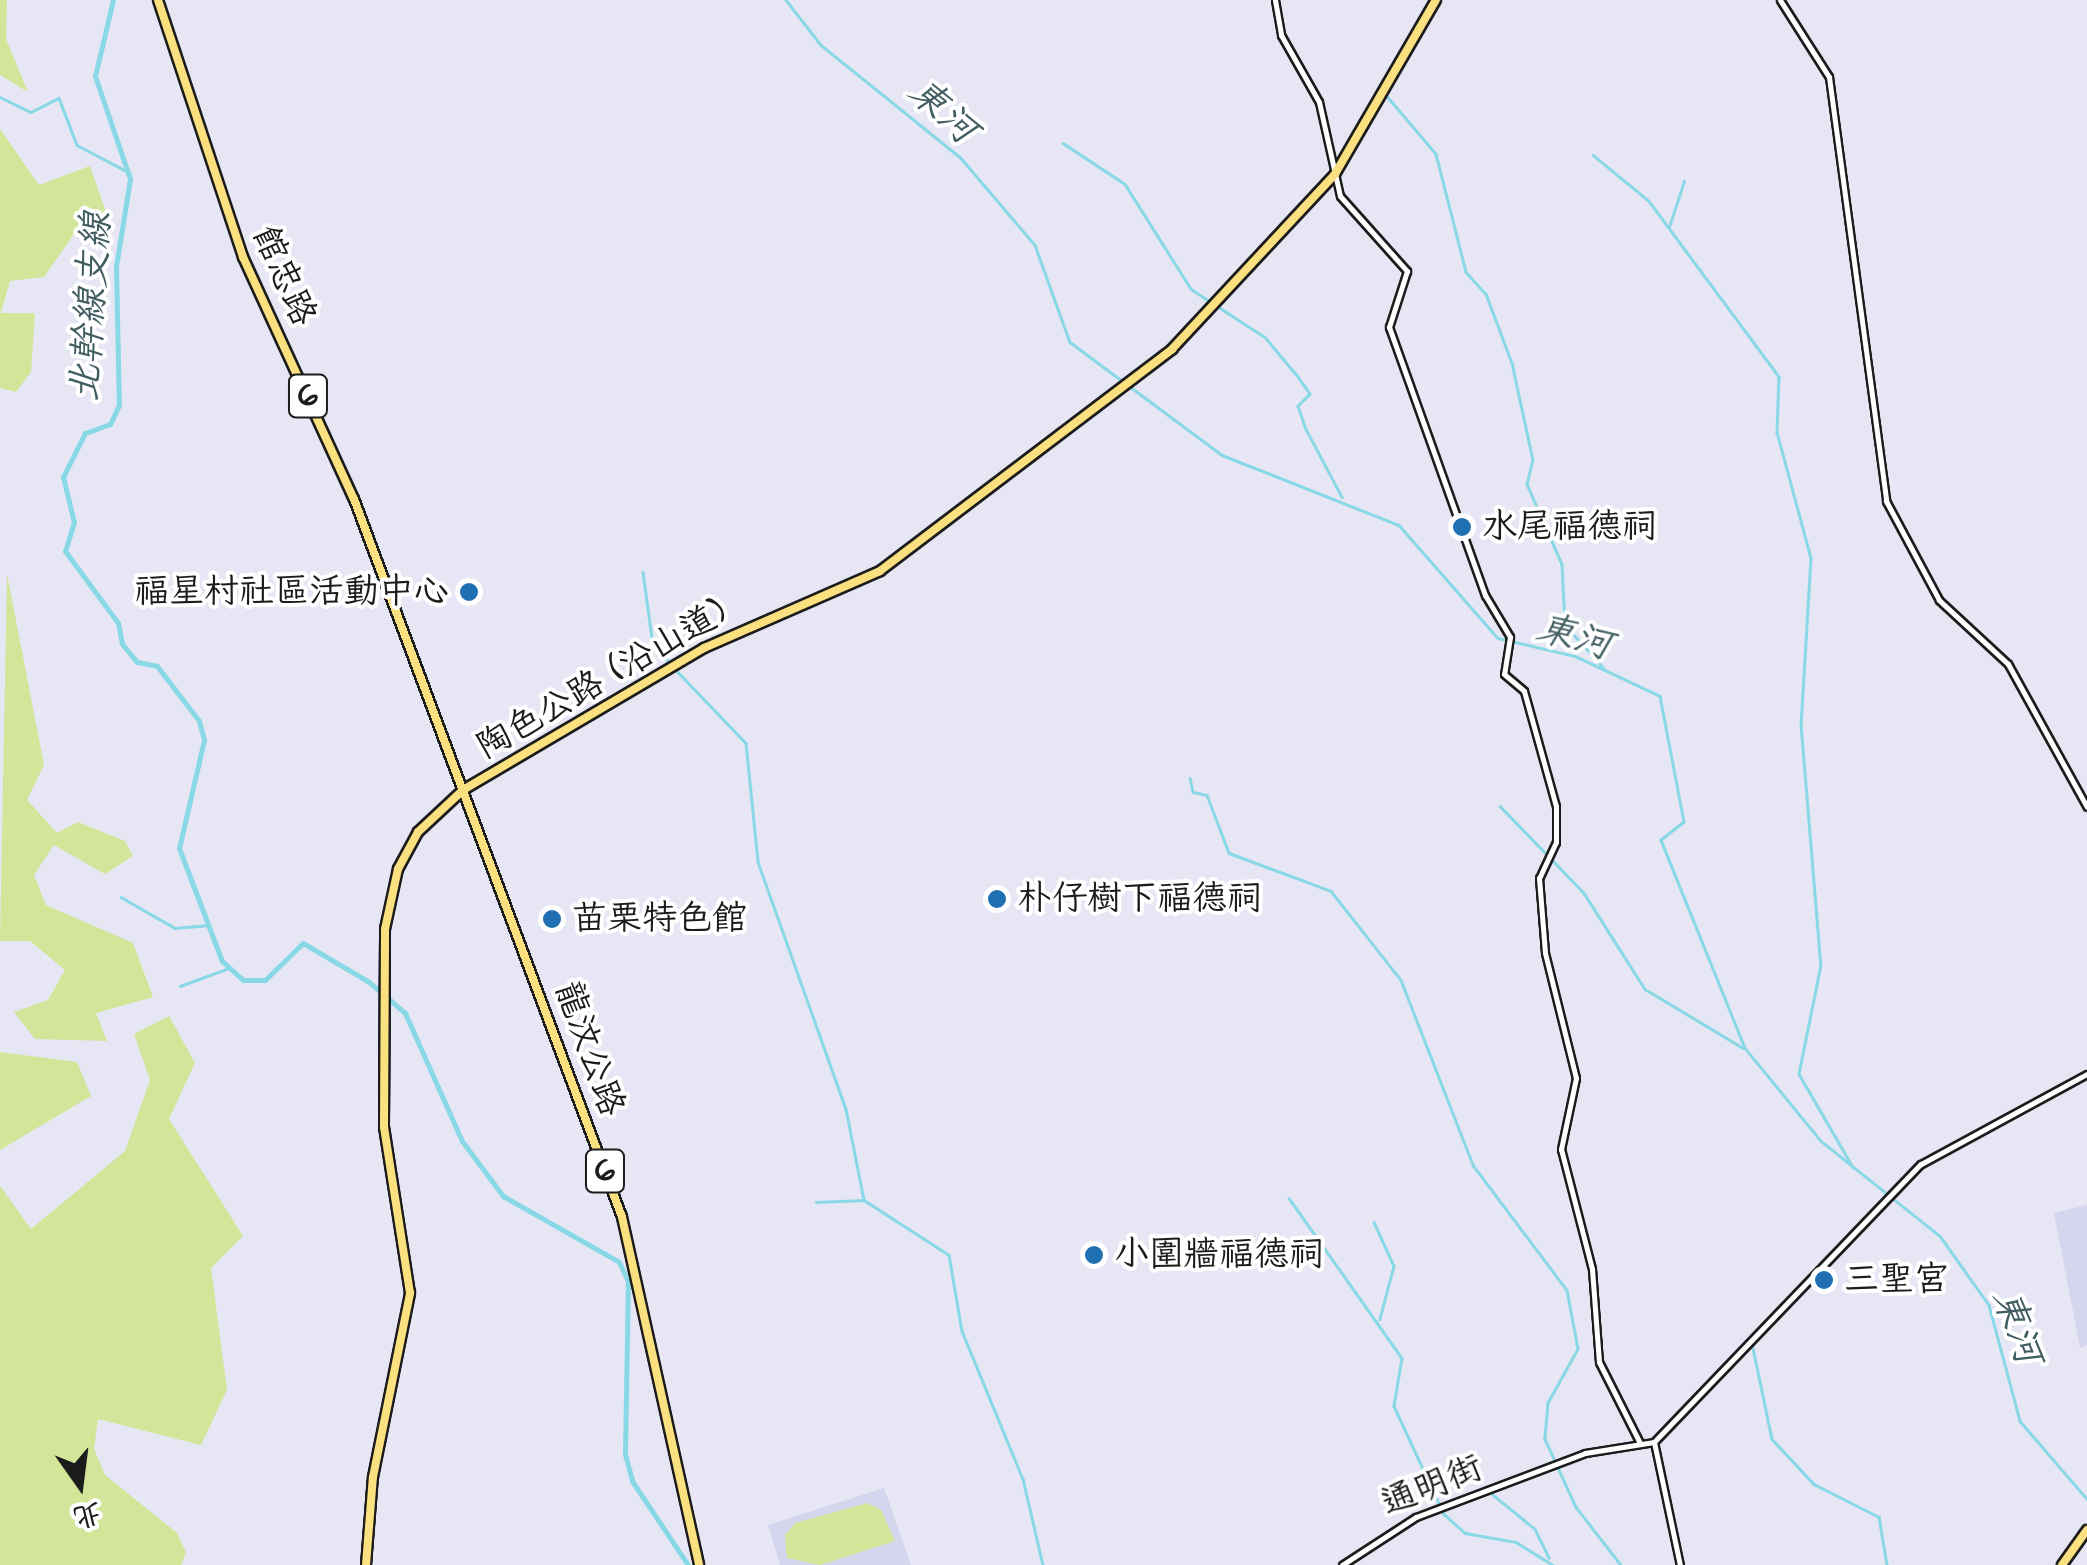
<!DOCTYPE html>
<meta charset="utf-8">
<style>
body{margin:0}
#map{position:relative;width:2087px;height:1565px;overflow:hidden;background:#e6e6f5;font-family:"Architects Daughter","LXGW WenKai TC",sans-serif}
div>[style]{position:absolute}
.built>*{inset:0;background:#d5d5ee}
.green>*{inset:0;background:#d3e599}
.stream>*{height:2.5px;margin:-1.25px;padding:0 1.25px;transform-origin:1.25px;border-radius:1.25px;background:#88d8e5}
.canal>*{height:5px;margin:-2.5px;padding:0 2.5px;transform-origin:2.5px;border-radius:2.5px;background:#88d8e5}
.roads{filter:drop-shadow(2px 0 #1c1c1c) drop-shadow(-2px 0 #1c1c1c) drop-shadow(0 2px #1c1c1c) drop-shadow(0 -2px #1c1c1c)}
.minor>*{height:5px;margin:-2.5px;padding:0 2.5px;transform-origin:2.5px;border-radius:2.5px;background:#fff}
.major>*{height:8px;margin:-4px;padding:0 4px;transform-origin:4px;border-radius:4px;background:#fbe080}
.dots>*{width:28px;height:28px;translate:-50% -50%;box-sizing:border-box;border:5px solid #fff;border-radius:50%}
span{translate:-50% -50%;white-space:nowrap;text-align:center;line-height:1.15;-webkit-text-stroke:8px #fff;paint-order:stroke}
.shield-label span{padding:2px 8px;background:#fff;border:2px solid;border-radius:8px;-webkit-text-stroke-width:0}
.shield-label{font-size:32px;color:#1c1c1c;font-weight:700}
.street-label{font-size:35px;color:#1c1c1c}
.poi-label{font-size:35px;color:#1c1c1c}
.left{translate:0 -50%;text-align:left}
.right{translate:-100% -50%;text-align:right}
.water-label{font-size:38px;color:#425e62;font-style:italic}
.north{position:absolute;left:30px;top:1435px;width:100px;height:100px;-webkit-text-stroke:8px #fff;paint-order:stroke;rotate:166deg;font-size:28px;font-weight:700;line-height:40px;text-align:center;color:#1c1c1c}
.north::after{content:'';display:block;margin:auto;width:35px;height:45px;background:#1c1c1c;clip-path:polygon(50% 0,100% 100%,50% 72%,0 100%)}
</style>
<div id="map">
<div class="built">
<div style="clip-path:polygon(2087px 1205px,2087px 1345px,2080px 1348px,2054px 1213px)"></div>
<div style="clip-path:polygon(884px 1488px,911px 1565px,780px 1565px,768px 1525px)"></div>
</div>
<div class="green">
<div style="clip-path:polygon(0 0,7px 0,6px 39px,28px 92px,0 75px)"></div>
<div style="clip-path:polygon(0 129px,39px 185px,90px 166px,110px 224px,79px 227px,44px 277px,10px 281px,1px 313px,35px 313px,31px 372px,16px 392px,0 388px)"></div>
<div style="clip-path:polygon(7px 574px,44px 765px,27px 800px,57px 833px,78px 822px,125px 841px,133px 856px,105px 874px,54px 845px,34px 875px,46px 905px,133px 943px,153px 997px,96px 1013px,107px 1041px,35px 1039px,14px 1012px,48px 1000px,65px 970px,30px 941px,0 941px)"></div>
<div style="clip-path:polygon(169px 1016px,195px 1063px,169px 1119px,243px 1236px,211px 1268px,227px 1390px,201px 1445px,98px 1419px,94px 1449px,105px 1475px,177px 1533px,186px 1552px,181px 1565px,0 1565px,0 1186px,31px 1229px,125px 1151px,150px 1080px,134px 1034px)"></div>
<div style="clip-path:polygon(0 1052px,77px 1062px,91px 1096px,0 1150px)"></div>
<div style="clip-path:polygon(867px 1503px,881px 1510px,895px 1541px,820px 1565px,787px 1558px,785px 1535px,795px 1523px)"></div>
</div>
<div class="stream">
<div style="left:786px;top:0;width:57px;rotate:52.1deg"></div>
<div style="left:821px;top:45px;width:180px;rotate:38.9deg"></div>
<div style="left:961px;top:158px;width:114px;rotate:49.6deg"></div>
<div style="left:1035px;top:245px;width:103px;rotate:70.2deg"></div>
<div style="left:1070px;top:342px;width:189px;rotate:36.6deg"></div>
<div style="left:1222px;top:455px;width:190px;rotate:21.6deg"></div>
<div style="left:1399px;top:525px;width:150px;rotate:48.8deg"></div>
<div style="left:1498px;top:638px;width:79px;rotate:13.2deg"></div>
<div style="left:1575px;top:656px;width:94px;rotate:25.2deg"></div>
<div style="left:1660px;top:696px;width:128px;rotate:79.2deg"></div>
<div style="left:1684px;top:822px;width:29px;rotate:142deg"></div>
<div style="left:1661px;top:840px;width:224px;rotate:68deg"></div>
<div style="left:1745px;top:1048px;width:120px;rotate:50.7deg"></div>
<div style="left:1821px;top:1141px;width:152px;rotate:38.6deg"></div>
<div style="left:1940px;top:1236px;width:85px;rotate:54.6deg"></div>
<div style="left:1989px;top:1305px;width:120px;rotate:75deg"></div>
<div style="left:2020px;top:1421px;width:103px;rotate:49.3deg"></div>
<div style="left:1387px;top:96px;width:76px;rotate:49.8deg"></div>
<div style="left:1436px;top:154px;width:122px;rotate:75.7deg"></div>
<div style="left:1466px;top:272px;width:30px;rotate:48deg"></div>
<div style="left:1486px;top:294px;width:74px;rotate:69.4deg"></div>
<div style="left:1512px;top:363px;width:99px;rotate:77.8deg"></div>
<div style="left:1533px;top:460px;width:25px;rotate:104deg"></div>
<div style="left:1527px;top:484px;width:87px;rotate:66.4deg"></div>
<div style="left:1562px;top:564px;width:61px;rotate:87.2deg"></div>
<div style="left:1565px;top:625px;width:57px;rotate:47.9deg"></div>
<div style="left:0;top:97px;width:34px;rotate:26deg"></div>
<div style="left:31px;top:112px;width:31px;rotate:-27deg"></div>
<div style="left:59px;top:98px;width:50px;rotate:69deg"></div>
<div style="left:77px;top:145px;width:60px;rotate:27.8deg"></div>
<div style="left:1063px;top:143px;width:74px;rotate:33.5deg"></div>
<div style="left:1125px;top:184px;width:124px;rotate:57.8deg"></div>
<div style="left:1191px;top:289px;width:88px;rotate:33deg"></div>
<div style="left:1265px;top:337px;width:53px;rotate:50.3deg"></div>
<div style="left:1299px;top:378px;width:19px;rotate:55deg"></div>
<div style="left:1310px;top:394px;width:17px;rotate:135deg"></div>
<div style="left:1298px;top:406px;width:24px;rotate:71deg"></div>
<div style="left:1306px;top:429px;width:77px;rotate:62.1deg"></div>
<div style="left:1593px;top:155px;width:72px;rotate:39.4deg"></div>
<div style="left:1649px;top:201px;width:219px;rotate:53.5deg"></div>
<div style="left:1779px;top:377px;width:55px;rotate:92.1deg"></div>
<div style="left:1777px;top:432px;width:131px;rotate:74.9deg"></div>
<div style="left:1811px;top:558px;width:166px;rotate:93.4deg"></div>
<div style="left:1801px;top:724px;width:242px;rotate:85.3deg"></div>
<div style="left:1821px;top:965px;width:111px;rotate:101.4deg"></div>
<div style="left:1799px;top:1074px;width:108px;rotate:59.9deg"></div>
<div style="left:1669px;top:227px;width:48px;rotate:-71.9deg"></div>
<div style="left:643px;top:572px;width:67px;rotate:82.2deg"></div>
<div style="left:652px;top:638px;width:32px;rotate:55deg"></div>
<div style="left:676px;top:670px;width:101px;rotate:46.2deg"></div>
<div style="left:746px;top:743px;width:120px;rotate:84.2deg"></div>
<div style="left:758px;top:862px;width:262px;rotate:70.4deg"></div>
<div style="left:846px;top:1109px;width:93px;rotate:78.8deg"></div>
<div style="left:864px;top:1200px;width:101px;rotate:32.9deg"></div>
<div style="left:949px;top:1255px;width:77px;rotate:80.3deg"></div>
<div style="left:962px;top:1331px;width:160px;rotate:67.6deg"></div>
<div style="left:1023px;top:1479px;width:88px;rotate:76.9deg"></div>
<div style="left:1190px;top:778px;width:14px;rotate:78deg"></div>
<div style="left:1193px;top:792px;width:14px;rotate:12deg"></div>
<div style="left:1207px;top:795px;width:62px;rotate:69.2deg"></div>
<div style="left:1229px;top:853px;width:109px;rotate:20.4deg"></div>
<div style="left:1331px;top:891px;width:113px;rotate:51.8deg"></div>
<div style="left:1401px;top:980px;width:199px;rotate:68.7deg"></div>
<div style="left:1473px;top:1165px;width:156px;rotate:53.1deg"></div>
<div style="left:1567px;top:1290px;width:60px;rotate:79.4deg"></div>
<div style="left:1578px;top:1349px;width:62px;rotate:119.1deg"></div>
<div style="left:1548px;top:1403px;width:36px;rotate:95deg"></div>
<div style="left:1545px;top:1439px;width:75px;rotate:65.5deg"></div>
<div style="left:1576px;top:1507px;width:73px;rotate:52.2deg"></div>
<div style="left:1500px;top:806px;width:121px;rotate:46deg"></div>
<div style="left:1584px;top:893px;width:114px;rotate:57.6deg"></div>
<div style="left:1645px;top:989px;width:114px;rotate:31deg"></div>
<div style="left:121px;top:897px;width:62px;rotate:29.9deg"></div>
<div style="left:175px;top:928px;width:34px;rotate:-5deg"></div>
<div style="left:180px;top:986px;width:52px;rotate:-20.2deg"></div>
<div style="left:1289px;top:1198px;width:196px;rotate:54.8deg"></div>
<div style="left:1402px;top:1358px;width:49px;rotate:99.5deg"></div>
<div style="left:1394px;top:1406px;width:119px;rotate:65.2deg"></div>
<div style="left:1444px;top:1514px;width:28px;rotate:42deg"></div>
<div style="left:1465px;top:1533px;width:52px;rotate:10deg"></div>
<div style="left:1516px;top:1542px;width:44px;rotate:31.9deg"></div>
<div style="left:816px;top:1202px;width:48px;rotate:-2.4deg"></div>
<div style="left:1374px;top:1222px;width:48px;rotate:65.6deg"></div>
<div style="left:1394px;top:1266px;width:55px;rotate:104.8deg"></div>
<div style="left:1753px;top:1348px;width:93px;rotate:78.2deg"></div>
<div style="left:1772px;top:1439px;width:62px;rotate:47deg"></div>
<div style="left:1814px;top:1484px;width:73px;rotate:26.9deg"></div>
<div style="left:1879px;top:1517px;width:49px;rotate:80.5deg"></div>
<div style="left:1492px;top:1494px;width:55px;rotate:39.1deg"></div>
<div style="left:1535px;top:1529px;width:32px;rotate:64deg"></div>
</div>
<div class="canal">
<div style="left:113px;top:0;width:78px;rotate:103.3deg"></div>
<div style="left:95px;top:76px;width:109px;rotate:71.2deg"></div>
<div style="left:130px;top:179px;width:88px;rotate:99.1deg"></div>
<div style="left:116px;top:266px;width:139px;rotate:88.8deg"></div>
<div style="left:119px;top:405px;width:21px;rotate:115deg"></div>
<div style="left:110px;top:424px;width:27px;rotate:160deg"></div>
<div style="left:85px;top:433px;width:49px;rotate:116.6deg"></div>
<div style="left:63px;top:477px;width:46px;rotate:76.3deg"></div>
<div style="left:74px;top:522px;width:30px;rotate:107deg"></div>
<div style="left:65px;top:551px;width:89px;rotate:53.6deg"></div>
<div style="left:118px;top:623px;width:21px;rotate:79deg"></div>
<div style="left:122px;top:644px;width:23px;rotate:50deg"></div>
<div style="left:137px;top:662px;width:20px;rotate:11deg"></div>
<div style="left:157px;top:666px;width:69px;rotate:52.6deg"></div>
<div style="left:199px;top:721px;width:20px;rotate:75deg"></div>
<div style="left:204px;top:740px;width:111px;rotate:103deg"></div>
<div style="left:179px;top:848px;width:121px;rotate:69.2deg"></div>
<div style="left:222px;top:961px;width:28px;rotate:42deg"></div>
<div style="left:243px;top:980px;width:22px"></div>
<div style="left:265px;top:980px;width:53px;rotate:-44.2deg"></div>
<div style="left:303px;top:943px;width:77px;rotate:30.6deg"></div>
<div style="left:369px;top:982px;width:48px;rotate:40.7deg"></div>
<div style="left:405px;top:1013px;width:140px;rotate:66deg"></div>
<div style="left:462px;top:1141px;width:69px;rotate:53.3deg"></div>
<div style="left:503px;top:1196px;width:133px;rotate:29.6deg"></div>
<div style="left:619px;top:1262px;width:21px;rotate:65deg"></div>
<div style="left:628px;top:1281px;width:173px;rotate:91deg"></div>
<div style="left:625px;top:1454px;width:28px;rotate:75deg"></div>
<div style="left:632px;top:1481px;width:101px;rotate:56.3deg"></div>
</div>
<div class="roads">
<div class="minor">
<div style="left:1275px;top:0;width:36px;rotate:80deg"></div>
<div style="left:1281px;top:35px;width:77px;rotate:60.4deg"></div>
<div style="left:1319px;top:102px;width:96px;rotate:77.4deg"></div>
<div style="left:1340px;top:196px;width:101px;rotate:48.2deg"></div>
<div style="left:1407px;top:271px;width:59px;rotate:107.8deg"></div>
<div style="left:1389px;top:327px;width:285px;rotate:70.3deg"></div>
<div style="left:1485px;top:595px;width:49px;rotate:59.2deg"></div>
<div style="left:1510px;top:637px;width:37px;rotate:99deg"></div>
<div style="left:1504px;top:674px;width:26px;rotate:40deg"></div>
<div style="left:1524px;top:691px;width:119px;rotate:74.5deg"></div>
<div style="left:1556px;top:806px;width:36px;rotate:90deg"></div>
<div style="left:1556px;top:842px;width:40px;rotate:115deg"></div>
<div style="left:1539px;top:878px;width:75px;rotate:85.4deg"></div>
<div style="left:1545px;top:953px;width:129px;rotate:76.1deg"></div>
<div style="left:1576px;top:1078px;width:73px;rotate:101.9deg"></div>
<div style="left:1561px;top:1149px;width:124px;rotate:75.5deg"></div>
<div style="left:1592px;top:1269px;width:93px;rotate:85.7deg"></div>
<div style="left:1599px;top:1362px;width:91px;rotate:63.2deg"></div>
<div style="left:1780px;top:0;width:91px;rotate:57.5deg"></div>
<div style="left:1829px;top:77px;width:428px;rotate:82.3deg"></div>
<div style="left:1886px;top:501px;width:112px;rotate:61.8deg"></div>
<div style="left:1939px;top:600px;width:94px;rotate:42.8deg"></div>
<div style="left:2008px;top:664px;width:163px;rotate:61.1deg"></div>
<div style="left:1654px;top:1442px;width:126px;rotate:78.1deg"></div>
<div style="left:1342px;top:1565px;width:88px;rotate:-33deg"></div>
<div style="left:1416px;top:1517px;width:181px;rotate:-20.7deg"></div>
<div style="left:1585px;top:1453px;width:70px;rotate:-9.1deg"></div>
<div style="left:1654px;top:1442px;width:385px;rotate:-46.2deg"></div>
<div style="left:1921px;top:1164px;width:189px;rotate:-28.5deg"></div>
</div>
<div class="major">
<div style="left:158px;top:0;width:271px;rotate:71.7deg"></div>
<div style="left:243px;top:257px;width:266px;rotate:65.4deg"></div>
<div style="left:354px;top:499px;width:766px;rotate:69.53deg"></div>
<div style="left:622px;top:1217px;width:356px;rotate:77.5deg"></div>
<div style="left:366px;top:1565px;width:88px;rotate:-85.5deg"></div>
<div style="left:373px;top:1477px;width:188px;rotate:-78.6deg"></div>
<div style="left:410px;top:1293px;width:168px;rotate:-98.9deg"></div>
<div style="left:384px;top:1127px;width:198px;rotate:-89.7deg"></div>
<div style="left:385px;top:929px;width:61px;rotate:-77.8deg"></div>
<div style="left:398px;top:869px;width:42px;rotate:-61.6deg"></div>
<div style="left:418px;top:832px;width:62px;rotate:-43deg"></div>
<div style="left:463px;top:790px;width:280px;rotate:-30.5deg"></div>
<div style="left:704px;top:648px;width:192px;rotate:-23.6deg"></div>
<div style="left:880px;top:571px;width:367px;rotate:-37.2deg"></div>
<div style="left:1172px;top:349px;width:239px;rotate:-47deg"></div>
<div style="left:1335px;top:174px;width:201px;rotate:-59.9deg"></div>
<div style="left:2062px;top:1565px;width:43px;rotate:-54.5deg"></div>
</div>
</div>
<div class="dots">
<div style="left:1462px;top:527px;background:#1f6fb2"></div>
<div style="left:469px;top:592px;background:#1f6fb2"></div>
<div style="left:997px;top:899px;background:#1f6fb2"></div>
<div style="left:552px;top:919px;background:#1f6fb2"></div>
<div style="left:1094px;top:1255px;background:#1f6fb2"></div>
<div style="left:1824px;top:1280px;background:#1f6fb2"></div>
</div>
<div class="shield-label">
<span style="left:308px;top:396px">6</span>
<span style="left:605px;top:1171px">6</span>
</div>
<div class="street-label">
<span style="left:284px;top:276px;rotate:66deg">館忠路</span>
<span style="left:602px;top:680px;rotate:-30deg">陶色公路 (沿山道)</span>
<span style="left:589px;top:1049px;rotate:70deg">龍汶公路</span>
<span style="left:1432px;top:1486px;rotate:-22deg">通明街</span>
</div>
<div class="poi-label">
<span class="left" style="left:1482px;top:527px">水尾福德祠</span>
<span class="right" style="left:449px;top:592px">福星村社區活動中心</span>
<span class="left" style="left:1017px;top:899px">朴仔樹下福德祠</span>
<span class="left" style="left:572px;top:919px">苗栗特色館</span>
<span class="left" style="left:1114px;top:1255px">小圍牆福德祠</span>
<span class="left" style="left:1844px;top:1280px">三聖宮</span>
</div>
<div class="water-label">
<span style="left:942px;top:112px;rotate:42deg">東河</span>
<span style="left:92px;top:307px;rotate:-86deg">北幹線支線</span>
<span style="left:1574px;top:638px;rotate:16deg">東河</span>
<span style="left:2016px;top:1327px;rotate:70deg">東河</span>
</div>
<div class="north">北</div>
</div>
